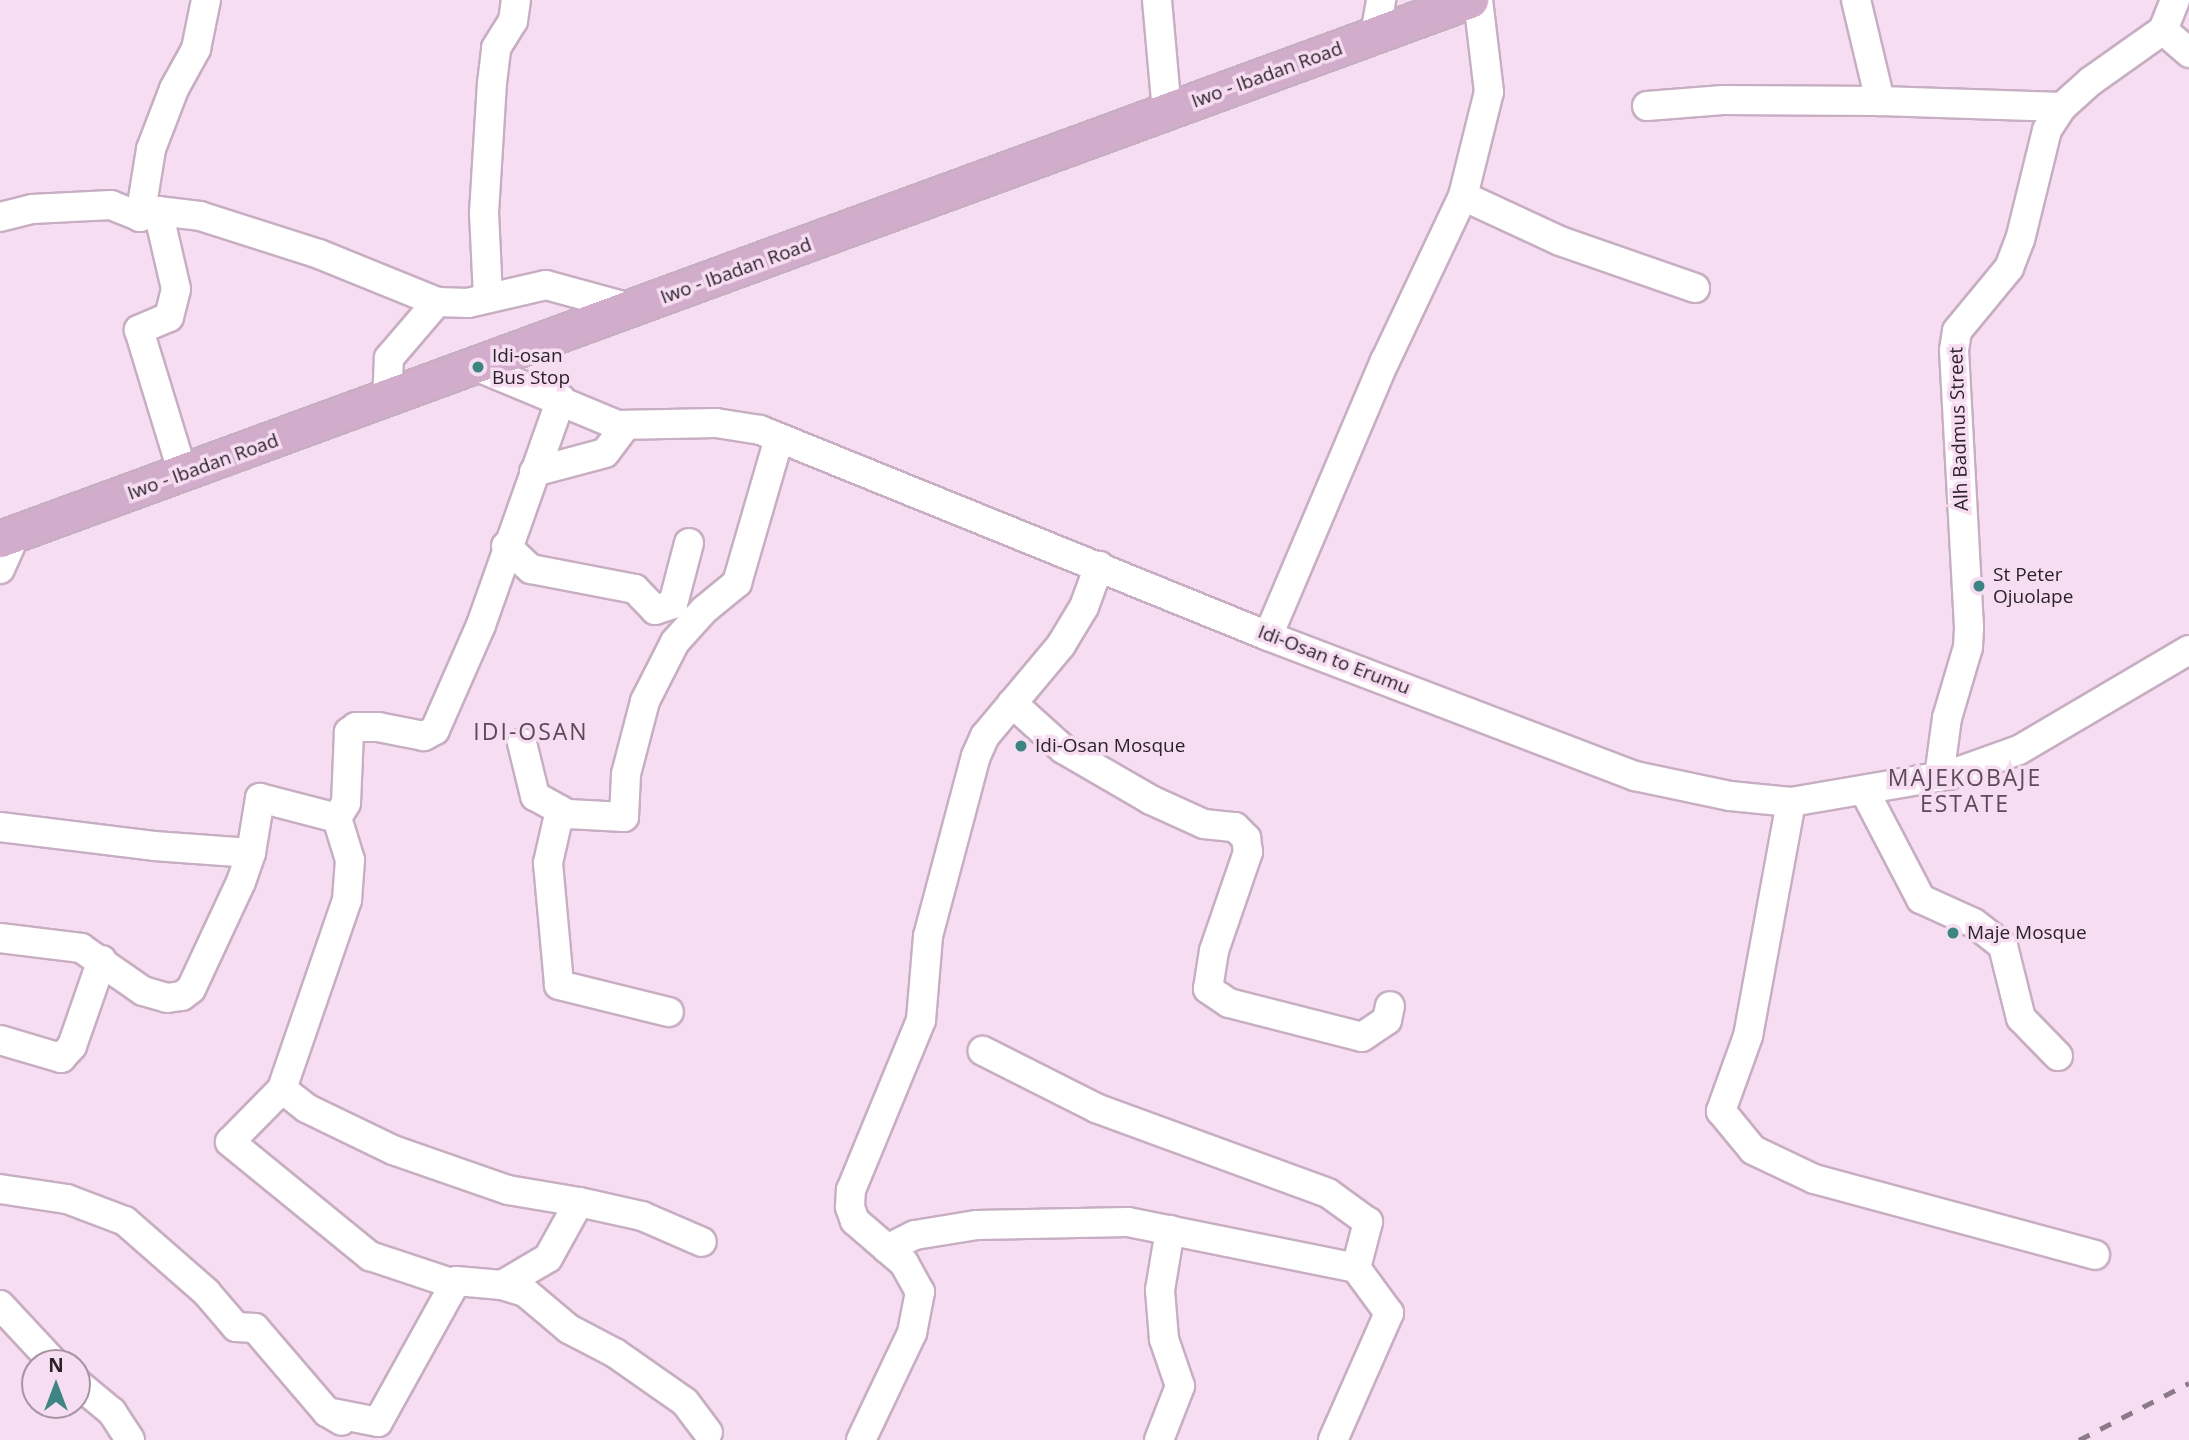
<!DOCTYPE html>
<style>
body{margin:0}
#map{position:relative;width:2189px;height:1440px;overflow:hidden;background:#f7ddf2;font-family:"Open Sans",sans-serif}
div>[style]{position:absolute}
.roads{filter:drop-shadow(2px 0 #c7aec2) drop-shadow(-2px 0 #c7aec2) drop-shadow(0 2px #c7aec2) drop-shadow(0 -2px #c7aec2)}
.minor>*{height:28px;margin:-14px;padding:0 14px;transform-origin:14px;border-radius:14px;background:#fff}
.major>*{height:35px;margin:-17.5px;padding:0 17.5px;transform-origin:17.5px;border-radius:17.5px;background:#d1accb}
.rail>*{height:5px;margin-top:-2.5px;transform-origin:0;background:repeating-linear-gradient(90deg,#8b7a87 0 12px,transparent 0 24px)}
.dots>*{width:19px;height:19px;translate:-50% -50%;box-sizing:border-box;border:4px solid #f7ddf2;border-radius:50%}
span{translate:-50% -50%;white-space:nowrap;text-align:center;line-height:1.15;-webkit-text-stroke:7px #f7ddf2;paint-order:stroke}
.street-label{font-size:19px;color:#2c232a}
.poi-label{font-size:19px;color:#2c232a}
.left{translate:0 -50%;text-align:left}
.quarter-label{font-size:23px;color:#5e495a;letter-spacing:2px}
.north{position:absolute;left:21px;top:1349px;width:70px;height:70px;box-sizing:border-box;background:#f7ddf2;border:2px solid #a693a2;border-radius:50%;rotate:0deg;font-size:19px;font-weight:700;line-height:28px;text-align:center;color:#2c232a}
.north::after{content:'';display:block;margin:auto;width:24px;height:32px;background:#3d8582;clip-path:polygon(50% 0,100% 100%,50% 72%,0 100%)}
</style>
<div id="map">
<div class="roads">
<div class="minor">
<div style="left:1157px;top:0;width:112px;rotate:84.9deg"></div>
<div style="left:1856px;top:0;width:104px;rotate:76.6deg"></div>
<div style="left:2163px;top:30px;width:35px;rotate:41deg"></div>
<div style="left:1375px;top:35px;width:36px;rotate:-80deg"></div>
<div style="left:1647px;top:106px;width:76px;rotate:-4.5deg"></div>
<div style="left:1723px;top:100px;width:157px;rotate:0.4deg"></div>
<div style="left:1880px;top:101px;width:182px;rotate:1.9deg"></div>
<div style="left:1463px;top:196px;width:107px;rotate:24.9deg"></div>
<div style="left:1560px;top:241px;width:143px;rotate:19.2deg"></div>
<div style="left:158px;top:211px;width:80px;rotate:77deg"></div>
<div style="left:176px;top:289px;width:29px;rotate:104deg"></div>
<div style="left:169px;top:317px;width:33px;rotate:157deg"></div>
<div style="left:139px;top:330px;width:151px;rotate:73deg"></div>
<div style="left:0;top:217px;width:33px;rotate:-14deg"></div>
<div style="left:32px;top:209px;width:79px;rotate:-2.9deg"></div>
<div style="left:111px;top:205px;width:31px;rotate:22deg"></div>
<div style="left:140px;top:217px;width:19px;rotate:-18deg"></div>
<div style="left:158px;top:211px;width:42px;rotate:6.8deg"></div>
<div style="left:200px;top:216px;width:125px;rotate:17.7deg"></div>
<div style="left:319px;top:254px;width:127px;rotate:22.1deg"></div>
<div style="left:437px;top:302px;width:31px;rotate:2deg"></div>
<div style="left:468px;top:303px;width:80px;rotate:-13deg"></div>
<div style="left:546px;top:285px;width:91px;rotate:15.3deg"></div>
<div style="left:140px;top:217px;width:69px;rotate:-80.8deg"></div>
<div style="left:151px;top:149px;width:64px;rotate:-69deg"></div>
<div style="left:174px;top:89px;width:46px;rotate:-61.2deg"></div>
<div style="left:196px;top:49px;width:50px;rotate:-78.5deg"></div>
<div style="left:488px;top:297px;width:84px;rotate:-92.7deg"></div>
<div style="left:484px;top:213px;width:130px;rotate:-86.5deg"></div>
<div style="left:492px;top:83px;width:35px;rotate:-83deg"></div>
<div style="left:496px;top:48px;width:32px;rotate:-58deg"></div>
<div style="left:513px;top:21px;width:21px;rotate:-82deg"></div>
<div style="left:478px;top:367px;width:151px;rotate:22.6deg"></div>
<div style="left:617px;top:425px;width:99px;rotate:-1.2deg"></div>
<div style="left:716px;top:423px;width:45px;rotate:9deg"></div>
<div style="left:760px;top:430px;width:548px;rotate:22.07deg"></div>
<div style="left:1268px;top:636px;width:393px;rotate:20.9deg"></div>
<div style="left:1635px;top:776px;width:97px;rotate:11.9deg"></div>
<div style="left:1730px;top:796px;width:61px;rotate:5.6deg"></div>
<div style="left:1791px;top:802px;width:160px;rotate:-9.7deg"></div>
<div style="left:1949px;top:775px;width:74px;rotate:-19.7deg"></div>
<div style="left:2019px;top:750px;width:197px;rotate:-30.5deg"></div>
<div style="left:561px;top:399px;width:240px;rotate:109.5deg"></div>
<div style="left:481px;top:625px;width:115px;rotate:113.7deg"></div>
<div style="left:435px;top:730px;width:13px;rotate:151deg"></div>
<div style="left:424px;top:736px;width:47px;rotate:-168.9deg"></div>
<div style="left:378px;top:727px;width:22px;rotate:180deg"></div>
<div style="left:356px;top:727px;width:9px;rotate:144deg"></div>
<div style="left:349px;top:732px;width:71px;rotate:92.4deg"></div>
<div style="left:346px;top:803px;width:17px;rotate:121deg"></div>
<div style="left:337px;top:818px;width:44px;rotate:72.8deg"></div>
<div style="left:350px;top:860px;width:40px;rotate:94.3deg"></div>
<div style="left:347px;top:900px;width:200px;rotate:109deg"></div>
<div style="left:282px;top:1089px;width:31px;rotate:38deg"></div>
<div style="left:306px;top:1108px;width:97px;rotate:25.8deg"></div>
<div style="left:393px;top:1150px;width:122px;rotate:19.2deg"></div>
<div style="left:508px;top:1190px;width:72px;rotate:9.6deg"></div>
<div style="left:387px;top:400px;width:42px;rotate:-87.3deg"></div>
<div style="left:389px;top:358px;width:74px;rotate:-49.4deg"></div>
<div style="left:534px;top:472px;width:73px;rotate:-15deg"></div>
<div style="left:605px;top:453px;width:34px;rotate:-53deg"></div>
<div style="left:506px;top:546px;width:34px;rotate:43deg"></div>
<div style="left:531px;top:569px;width:106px;rotate:10.9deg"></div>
<div style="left:635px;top:589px;width:29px;rotate:46deg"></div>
<div style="left:655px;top:610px;width:19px;rotate:-18deg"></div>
<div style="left:673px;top:604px;width:63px;rotate:-75.3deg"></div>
<div style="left:0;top:569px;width:36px;rotate:-66deg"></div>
<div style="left:1268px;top:636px;width:299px;rotate:-67deg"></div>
<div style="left:1385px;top:361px;width:183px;rotate:-64.7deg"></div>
<div style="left:1463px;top:196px;width:107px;rotate:-76deg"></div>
<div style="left:1489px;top:92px;width:93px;rotate:-96.8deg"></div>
<div style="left:1012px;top:703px;width:69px;rotate:42deg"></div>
<div style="left:1063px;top:749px;width:102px;rotate:30.1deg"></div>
<div style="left:1151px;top:800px;width:58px;rotate:24.4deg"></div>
<div style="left:1204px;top:824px;width:31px;rotate:6deg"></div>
<div style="left:1235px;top:827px;width:16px;rotate:45deg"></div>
<div style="left:1246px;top:838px;width:14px;rotate:82deg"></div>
<div style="left:1248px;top:852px;width:105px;rotate:109deg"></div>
<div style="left:1214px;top:951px;width:38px;rotate:99deg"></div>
<div style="left:1208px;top:989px;width:25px;rotate:34deg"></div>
<div style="left:1229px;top:1003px;width:137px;rotate:14.3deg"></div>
<div style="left:1362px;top:1037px;width:30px;rotate:-34deg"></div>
<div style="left:1387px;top:1020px;width:14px;rotate:-78deg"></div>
<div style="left:522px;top:743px;width:55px;rotate:76.2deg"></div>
<div style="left:535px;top:796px;width:38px;rotate:29deg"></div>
<div style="left:568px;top:814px;width:56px;rotate:3.1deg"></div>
<div style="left:624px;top:817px;width:43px;rotate:-87.3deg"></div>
<div style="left:626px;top:774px;width:75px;rotate:-75.4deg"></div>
<div style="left:645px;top:701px;width:66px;rotate:-63deg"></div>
<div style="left:675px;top:642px;width:43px;rotate:-47.8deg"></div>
<div style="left:704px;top:610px;width:43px;rotate:-39.3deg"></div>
<div style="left:737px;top:583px;width:151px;rotate:-73.8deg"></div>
<div style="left:1939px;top:777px;width:60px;rotate:-82.3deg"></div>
<div style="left:1947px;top:718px;width:74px;rotate:-73.5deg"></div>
<div style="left:1968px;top:647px;width:20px;rotate:-87deg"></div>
<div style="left:1969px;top:627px;width:277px;rotate:-93.1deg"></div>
<div style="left:1954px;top:350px;width:19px;rotate:-81deg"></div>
<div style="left:1957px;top:331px;width:82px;rotate:-50.5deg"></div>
<div style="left:2009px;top:268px;width:30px;rotate:-69deg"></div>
<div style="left:2020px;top:240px;width:113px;rotate:-76.2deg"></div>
<div style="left:2047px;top:130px;width:27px;rotate:-57deg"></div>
<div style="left:2062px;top:107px;width:39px;rotate:-42deg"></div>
<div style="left:2091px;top:81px;width:88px;rotate:-35.3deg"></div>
<div style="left:2163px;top:30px;width:32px;rotate:-68deg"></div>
<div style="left:1865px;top:792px;width:121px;rotate:62.4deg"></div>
<div style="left:1921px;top:899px;width:58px;rotate:24.4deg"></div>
<div style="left:1974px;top:923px;width:37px;rotate:38deg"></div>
<div style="left:2003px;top:946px;width:74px;rotate:76deg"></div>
<div style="left:2021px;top:1018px;width:53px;rotate:45.8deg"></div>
<div style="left:1791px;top:802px;width:238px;rotate:100.4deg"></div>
<div style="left:1748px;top:1036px;width:80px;rotate:109.8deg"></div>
<div style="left:1721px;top:1111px;width:50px;rotate:50.6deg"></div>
<div style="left:1753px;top:1150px;width:68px;rotate:25.4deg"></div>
<div style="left:1814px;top:1179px;width:291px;rotate:15.1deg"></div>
<div style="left:560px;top:810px;width:54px;rotate:102.8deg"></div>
<div style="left:548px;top:863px;width:122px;rotate:84.8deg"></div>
<div style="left:559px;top:985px;width:113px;rotate:13.8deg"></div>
<div style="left:0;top:827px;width:155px;rotate:7deg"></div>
<div style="left:154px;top:846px;width:97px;rotate:4.1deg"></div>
<div style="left:0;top:938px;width:82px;rotate:7deg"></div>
<div style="left:81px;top:948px;width:75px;rotate:34.7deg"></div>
<div style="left:143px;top:991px;width:25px;rotate:16deg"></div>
<div style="left:167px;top:998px;width:15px;rotate:-8deg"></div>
<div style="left:182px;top:996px;width:11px;rotate:-38deg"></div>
<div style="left:191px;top:989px;width:118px;rotate:-65deg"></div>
<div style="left:241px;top:882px;width:31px;rotate:-71deg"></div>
<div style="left:251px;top:853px;width:56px;rotate:-80.7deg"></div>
<div style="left:260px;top:798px;width:80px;rotate:14.6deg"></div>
<div style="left:0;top:1040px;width:64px;rotate:16.4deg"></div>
<div style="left:61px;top:1058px;width:16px;rotate:-47deg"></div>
<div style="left:72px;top:1046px;width:91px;rotate:-70.8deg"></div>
<div style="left:282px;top:1089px;width:74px;rotate:134.5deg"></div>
<div style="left:230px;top:1142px;width:181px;rotate:39.2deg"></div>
<div style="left:370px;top:1256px;width:89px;rotate:18.4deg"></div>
<div style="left:0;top:1189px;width:68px;rotate:8.5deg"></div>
<div style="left:67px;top:1199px;width:62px;rotate:20.8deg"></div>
<div style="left:125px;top:1221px;width:108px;rotate:41.2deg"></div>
<div style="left:206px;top:1292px;width:46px;rotate:49.4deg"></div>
<div style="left:236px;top:1327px;width:19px;rotate:3deg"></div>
<div style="left:255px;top:1328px;width:111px;rotate:49.4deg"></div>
<div style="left:327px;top:1412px;width:17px;rotate:31deg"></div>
<div style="left:887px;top:1249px;width:31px;rotate:-27deg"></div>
<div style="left:915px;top:1235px;width:63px;rotate:-9.2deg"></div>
<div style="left:977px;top:1225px;width:151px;rotate:-1.1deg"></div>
<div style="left:1128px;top:1222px;width:233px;rotate:11.4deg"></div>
<div style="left:1356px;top:1268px;width:48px;rotate:-75.4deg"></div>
<div style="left:1368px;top:1222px;width:49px;rotate:-144.1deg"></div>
<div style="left:1328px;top:1193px;width:247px;rotate:-159.9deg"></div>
<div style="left:1096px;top:1108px;width:127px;rotate:-153.2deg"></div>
<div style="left:502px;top:1285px;width:24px;rotate:17deg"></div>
<div style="left:525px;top:1292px;width:57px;rotate:40.1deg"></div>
<div style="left:569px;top:1329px;width:52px;rotate:27.6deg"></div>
<div style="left:615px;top:1353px;width:85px;rotate:35deg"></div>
<div style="left:685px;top:1402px;width:38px;rotate:53deg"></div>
<div style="left:0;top:1305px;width:79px;rotate:47deg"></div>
<div style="left:77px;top:1383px;width:45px;rotate:39.6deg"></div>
<div style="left:112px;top:1412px;width:33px;rotate:57deg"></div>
<div style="left:327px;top:1412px;width:52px;rotate:11.1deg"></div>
<div style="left:378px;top:1422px;width:161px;rotate:-61deg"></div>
<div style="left:456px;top:1281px;width:46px;rotate:5deg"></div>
<div style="left:502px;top:1285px;width:53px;rotate:-30.4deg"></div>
<div style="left:548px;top:1258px;width:64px;rotate:-61deg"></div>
<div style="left:579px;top:1202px;width:65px;rotate:12.5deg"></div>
<div style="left:642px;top:1216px;width:65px;rotate:23.4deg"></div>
<div style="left:861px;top:1440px;width:119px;rotate:-64.5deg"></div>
<div style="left:912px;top:1333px;width:42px;rotate:-79deg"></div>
<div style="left:920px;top:1292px;width:33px;rotate:-119deg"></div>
<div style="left:904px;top:1263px;width:65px;rotate:-139.4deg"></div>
<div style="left:855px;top:1221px;width:15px;rotate:-110deg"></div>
<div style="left:850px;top:1207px;width:17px;rotate:-87deg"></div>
<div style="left:851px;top:1190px;width:184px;rotate:-67.6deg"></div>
<div style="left:921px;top:1020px;width:84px;rotate:-85.2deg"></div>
<div style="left:928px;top:936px;width:186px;rotate:-75.1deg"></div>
<div style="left:976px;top:756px;width:22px;rotate:-66deg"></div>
<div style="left:985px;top:736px;width:119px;rotate:-50.1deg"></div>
<div style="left:1061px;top:645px;width:44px;rotate:-58.8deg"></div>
<div style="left:1084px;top:607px;width:44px;rotate:-69.9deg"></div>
<div style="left:1159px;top:1440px;width:58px;rotate:-68.7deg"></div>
<div style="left:1180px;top:1386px;width:50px;rotate:-108.8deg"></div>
<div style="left:1164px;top:1339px;width:49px;rotate:-94.7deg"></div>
<div style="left:1160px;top:1290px;width:61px;rotate:-80.5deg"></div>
<div style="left:1333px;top:1440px;width:139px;rotate:-66.2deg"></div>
<div style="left:1389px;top:1313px;width:56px;rotate:-126.3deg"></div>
</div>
<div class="major">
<div style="left:0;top:539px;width:1566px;rotate:-20.14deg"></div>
</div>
</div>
<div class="rail">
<div style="left:2079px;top:1440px;width:124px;rotate:-27.4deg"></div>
</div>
<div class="dots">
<div style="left:478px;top:367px;background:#3d8582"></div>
<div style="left:1979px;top:586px;background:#3d8582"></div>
<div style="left:1021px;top:746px;background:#3d8582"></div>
<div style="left:1953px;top:933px;background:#3d8582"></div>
</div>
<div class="street-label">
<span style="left:1267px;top:75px;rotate:-20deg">Iwo - Ibadan Road</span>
<span style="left:736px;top:271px;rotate:-20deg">Iwo - Ibadan Road</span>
<span style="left:1959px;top:429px;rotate:-92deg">Alh Badmus Street</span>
<span style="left:203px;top:467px;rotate:-20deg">Iwo - Ibadan Road</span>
<span style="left:1334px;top:660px;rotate:21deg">Idi-Osan to Erumu</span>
</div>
<div class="poi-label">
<span class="left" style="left:492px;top:367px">Idi-osan<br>Bus Stop</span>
<span class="left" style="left:1993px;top:586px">St Peter<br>Ojuolape</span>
<span class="left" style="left:1035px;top:746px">Idi-Osan Mosque</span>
<span class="left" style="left:1967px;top:933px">Maje Mosque</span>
</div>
<div class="quarter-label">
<span style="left:531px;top:731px">IDI-OSAN</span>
<span style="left:1965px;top:790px">MAJEKOBAJE<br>ESTATE</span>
</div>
<div class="north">N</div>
</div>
